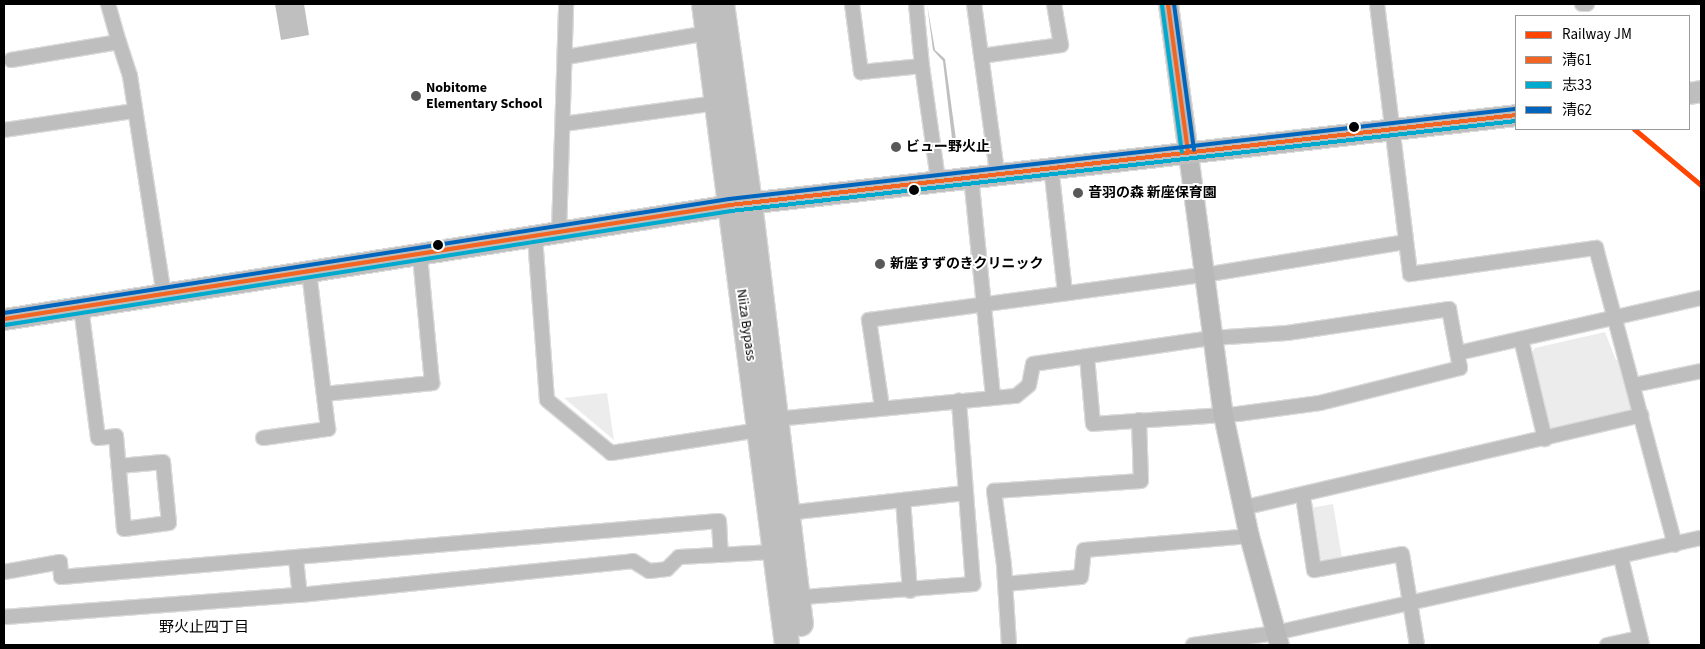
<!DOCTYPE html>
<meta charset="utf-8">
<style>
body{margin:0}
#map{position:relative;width:1705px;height:649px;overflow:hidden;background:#fff;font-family:"Source Sans 3","Noto Sans JP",sans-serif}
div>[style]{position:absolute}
.green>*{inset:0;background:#ececec}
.water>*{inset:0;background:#bfbfbf}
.roads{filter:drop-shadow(1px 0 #dbdbdb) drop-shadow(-1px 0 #dbdbdb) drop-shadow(0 1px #dbdbdb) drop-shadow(0 -1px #dbdbdb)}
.street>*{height:14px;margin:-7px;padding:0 7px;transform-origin:7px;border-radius:7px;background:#bebebe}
.secondary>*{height:19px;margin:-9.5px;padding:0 9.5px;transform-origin:9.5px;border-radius:9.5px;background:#b8b8b8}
.primary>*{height:21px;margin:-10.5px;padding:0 10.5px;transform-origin:10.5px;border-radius:10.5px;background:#bebebe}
.highway>*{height:24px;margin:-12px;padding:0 12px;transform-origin:12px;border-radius:12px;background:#bebebe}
.bus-1>*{height:4px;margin:-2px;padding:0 2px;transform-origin:2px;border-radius:2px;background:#f26522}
.bus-2>*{height:4px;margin:-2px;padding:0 2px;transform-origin:2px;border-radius:2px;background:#00a9ce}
.bus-3>*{height:4px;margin:-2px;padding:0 2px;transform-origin:2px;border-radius:2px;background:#0065bd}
.rail-1>*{height:5px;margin:-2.5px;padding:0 2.5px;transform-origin:2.5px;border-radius:2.5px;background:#ff4500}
.dots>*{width:14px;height:14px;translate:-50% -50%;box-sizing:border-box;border:2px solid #fff;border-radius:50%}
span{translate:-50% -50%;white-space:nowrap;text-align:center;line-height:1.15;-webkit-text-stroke:4px #fff;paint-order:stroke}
.poi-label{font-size:14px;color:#000;font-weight:700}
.left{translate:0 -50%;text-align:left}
.street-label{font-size:14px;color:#000}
.neighbourhood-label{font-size:15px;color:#000}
.frame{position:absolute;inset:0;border:5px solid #000;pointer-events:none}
.legend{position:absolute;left:1515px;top:15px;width:175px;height:115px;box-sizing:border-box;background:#fff;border:1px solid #999;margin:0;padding:6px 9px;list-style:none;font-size:15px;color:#000}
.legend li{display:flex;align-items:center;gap:10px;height:25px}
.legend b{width:25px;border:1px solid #999}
</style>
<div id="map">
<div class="green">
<div style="clip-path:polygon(1605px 332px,1616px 360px,1620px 359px,1633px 408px,1628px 414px,1552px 433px,1546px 429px,1532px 352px,1535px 348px)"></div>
<div style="clip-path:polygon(607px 393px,614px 440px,564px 398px)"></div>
<div style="clip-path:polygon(1333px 504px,1342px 558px,1324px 561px,1318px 557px,1310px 508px)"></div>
</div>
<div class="water">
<div style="clip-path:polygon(275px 4px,304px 4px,309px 35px,281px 40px)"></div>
<div style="clip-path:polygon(927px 4px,935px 50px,945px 59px,957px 147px,953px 147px,943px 61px,933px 50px)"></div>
</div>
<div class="roads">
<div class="street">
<div style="left:108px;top:4px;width:40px;rotate:74deg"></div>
<div style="left:852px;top:4px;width:69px;rotate:82.5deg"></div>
<div style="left:861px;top:72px;width:61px;rotate:-5.6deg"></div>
<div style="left:922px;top:66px;width:115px;rotate:82deg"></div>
<div style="left:916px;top:4px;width:62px;rotate:84.5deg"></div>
<div style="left:974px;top:4px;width:171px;rotate:82.2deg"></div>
<div style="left:1377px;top:4px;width:272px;rotate:83deg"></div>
<div style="left:1410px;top:274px;width:188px;rotate:-8deg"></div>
<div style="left:1596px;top:248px;width:307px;rotate:75.1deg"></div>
<div style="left:1582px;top:4px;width:5px"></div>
<div style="left:981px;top:56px;width:81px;rotate:-7.8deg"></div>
<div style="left:1061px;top:45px;width:42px;rotate:-99.7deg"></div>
<div style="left:566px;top:57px;width:144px;rotate:-9.6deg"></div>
<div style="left:11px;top:60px;width:109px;rotate:-9.5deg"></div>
<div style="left:119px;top:42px;width:36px;rotate:72deg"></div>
<div style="left:130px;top:76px;width:222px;rotate:81.2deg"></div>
<div style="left:563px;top:124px;width:155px;rotate:-7.8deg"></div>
<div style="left:4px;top:130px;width:132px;rotate:-8.3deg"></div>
<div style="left:1051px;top:166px;width:128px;rotate:83.7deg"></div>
<div style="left:971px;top:176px;width:222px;rotate:84.3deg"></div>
<div style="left:559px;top:232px;width:228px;rotate:-88.2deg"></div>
<div style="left:535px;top:237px;width:163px;rotate:85.8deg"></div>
<div style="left:547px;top:400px;width:83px;rotate:39.6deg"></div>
<div style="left:611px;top:453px;width:151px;rotate:-8.8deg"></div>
<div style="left:81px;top:307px;width:132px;rotate:82.6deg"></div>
<div style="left:98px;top:438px;width:18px;rotate:-6deg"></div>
<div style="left:116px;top:436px;width:93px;rotate:85.1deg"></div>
<div style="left:124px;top:529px;width:45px;rotate:-7.6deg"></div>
<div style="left:169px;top:523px;width:61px;rotate:-95.6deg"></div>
<div style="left:163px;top:462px;width:44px;rotate:174.8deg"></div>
<div style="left:1521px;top:339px;width:103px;rotate:76.5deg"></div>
<div style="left:1458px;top:353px;width:249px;rotate:-12.8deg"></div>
<div style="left:1634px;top:385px;width:68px;rotate:-11.8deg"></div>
<div style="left:324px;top:394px;width:109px;rotate:-5.8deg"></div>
<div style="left:432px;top:383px;width:129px;rotate:-95.4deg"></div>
<div style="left:882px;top:407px;width:88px;rotate:-98.5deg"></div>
<div style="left:869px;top:320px;width:338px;rotate:-7.7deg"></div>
<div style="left:1204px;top:275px;width:204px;rotate:-9.3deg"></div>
<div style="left:776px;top:419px;width:241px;rotate:-5.5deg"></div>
<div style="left:1016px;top:396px;width:17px;rotate:-40deg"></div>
<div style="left:1029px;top:385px;width:21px;rotate:-79deg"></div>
<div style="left:1033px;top:364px;width:181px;rotate:-8.3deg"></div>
<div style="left:1212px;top:338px;width:75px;rotate:-3.8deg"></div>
<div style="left:1287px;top:333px;width:164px;rotate:-8.4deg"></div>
<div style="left:1449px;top:309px;width:60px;rotate:79.4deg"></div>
<div style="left:1460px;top:368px;width:144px;rotate:166deg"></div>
<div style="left:1320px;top:403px;width:83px;rotate:172.4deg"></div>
<div style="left:1238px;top:414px;width:145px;rotate:176.1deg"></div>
<div style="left:1093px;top:424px;width:67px;rotate:-95.1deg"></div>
<div style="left:263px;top:438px;width:66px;rotate:-7.9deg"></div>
<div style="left:328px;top:429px;width:158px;rotate:-96.9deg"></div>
<div style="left:1303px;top:496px;width:75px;rotate:81.5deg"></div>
<div style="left:1314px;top:570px;width:89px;rotate:-10.3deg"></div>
<div style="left:1402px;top:554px;width:92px;rotate:80.6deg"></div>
<div style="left:903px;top:500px;width:91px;rotate:85.6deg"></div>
<div style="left:1242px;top:508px;width:410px;rotate:-13.1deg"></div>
<div style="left:787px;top:513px;width:179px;rotate:-6.4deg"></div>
<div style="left:1621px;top:558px;width:89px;rotate:76.4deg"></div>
<div style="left:296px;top:559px;width:36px;rotate:84deg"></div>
<div style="left:4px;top:572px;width:57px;rotate:-10.1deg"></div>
<div style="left:60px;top:562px;width:15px;rotate:86deg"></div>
<div style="left:61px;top:577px;width:660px;rotate:-4.86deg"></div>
<div style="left:719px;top:521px;width:34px;rotate:87deg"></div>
<div style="left:1005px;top:584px;width:76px;rotate:-5.3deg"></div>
<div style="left:1081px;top:577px;width:27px;rotate:-84deg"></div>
<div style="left:1084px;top:550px;width:166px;rotate:-4.8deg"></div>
<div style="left:791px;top:598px;width:183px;rotate:-4.4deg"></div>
<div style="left:973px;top:584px;width:184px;rotate:-94.4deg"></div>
<div style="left:4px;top:617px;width:297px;rotate:-4.3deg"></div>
<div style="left:300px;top:595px;width:335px;rotate:-5.8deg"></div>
<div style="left:633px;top:561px;width:19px;rotate:32deg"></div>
<div style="left:649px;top:571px;width:18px;rotate:-6deg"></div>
<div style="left:667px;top:569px;width:17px;rotate:-45deg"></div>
<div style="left:679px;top:557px;width:95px;rotate:-3deg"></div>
<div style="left:1009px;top:645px;width:80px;rotate:-93.6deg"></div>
<div style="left:1004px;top:565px;width:75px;rotate:-97.7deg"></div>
<div style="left:994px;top:491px;width:147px;rotate:-3.9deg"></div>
<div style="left:1141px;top:481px;width:61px;rotate:-91.9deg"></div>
<div style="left:1193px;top:645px;width:83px;rotate:-8.3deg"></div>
<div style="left:1275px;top:633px;width:436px;rotate:-12.6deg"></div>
<div style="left:1607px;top:645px;width:34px;rotate:-12deg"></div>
</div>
<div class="secondary">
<div style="left:1168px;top:4px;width:415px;rotate:82.4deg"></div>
<div style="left:1223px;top:415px;width:124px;rotate:77.9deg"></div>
<div style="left:1249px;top:536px;width:113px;rotate:74.6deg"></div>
</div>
<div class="primary">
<div style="left:1689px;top:93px;width:12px;rotate:-9deg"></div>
<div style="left:4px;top:319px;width:735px;rotate:-8.92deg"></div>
<div style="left:730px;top:205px;width:791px;rotate:-6.53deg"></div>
</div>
<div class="highway">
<div style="left:704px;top:4px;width:646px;rotate:82.62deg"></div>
<div style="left:722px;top:4px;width:201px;rotate:82deg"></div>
<div style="left:750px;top:203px;width:424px;rotate:83.1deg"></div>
</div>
</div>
<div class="bus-1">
<div style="left:1168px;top:4px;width:148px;rotate:82.3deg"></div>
<div style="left:4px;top:319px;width:735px;rotate:-8.92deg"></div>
<div style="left:730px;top:205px;width:791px;rotate:-6.53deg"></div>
</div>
<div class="bus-2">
<div style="left:1162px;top:5px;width:148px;rotate:82.3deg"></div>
<div style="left:5px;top:325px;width:735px;rotate:-8.92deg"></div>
<div style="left:731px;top:211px;width:790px;rotate:-6.54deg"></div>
</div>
<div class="bus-3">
<div style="left:1174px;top:4px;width:147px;rotate:82.2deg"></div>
<div style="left:4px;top:313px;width:734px;rotate:-8.94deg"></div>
<div style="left:729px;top:199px;width:791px;rotate:-6.53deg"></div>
</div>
<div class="rail-1">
<div style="left:1634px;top:129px;width:87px;rotate:39.9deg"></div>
</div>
<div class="dots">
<div style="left:416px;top:96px;background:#595959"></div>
<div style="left:1354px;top:127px;background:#000"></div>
<div style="left:896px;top:147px;background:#595959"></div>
<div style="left:914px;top:190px;background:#000"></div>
<div style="left:1078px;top:193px;background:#595959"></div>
<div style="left:438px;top:245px;background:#000"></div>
<div style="left:880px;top:264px;background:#595959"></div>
</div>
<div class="poi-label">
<span class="left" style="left:426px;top:96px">Nobitome<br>Elementary School</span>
<span class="left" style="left:906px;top:147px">ビュー野火止</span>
<span class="left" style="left:1088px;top:193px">音羽の森 新座保育園</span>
<span class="left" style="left:890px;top:264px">新座すずのきクリニック</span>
</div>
<div class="street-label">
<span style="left:746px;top:325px;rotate:82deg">Niiza Bypass</span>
</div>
<div class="neighbourhood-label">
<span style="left:204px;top:628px">野火止四丁目</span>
</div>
<div class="frame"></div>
<ul class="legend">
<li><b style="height:6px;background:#ff4500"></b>Railway JM</li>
<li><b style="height:6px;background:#f26522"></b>清61</li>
<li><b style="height:6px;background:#00a9ce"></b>志33</li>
<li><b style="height:6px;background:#0065bd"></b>清62</li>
</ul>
</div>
